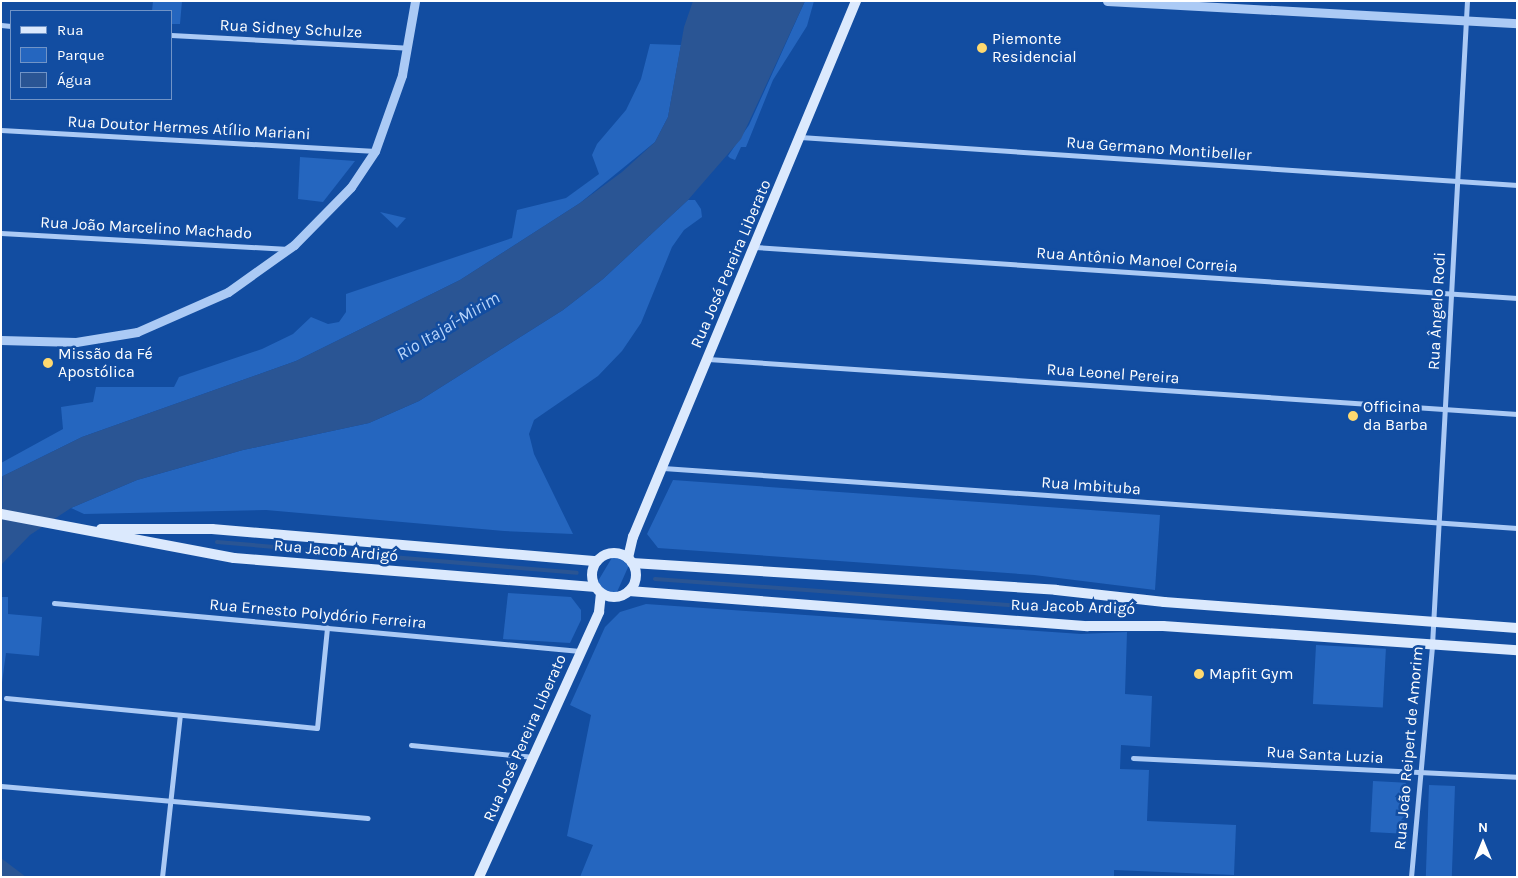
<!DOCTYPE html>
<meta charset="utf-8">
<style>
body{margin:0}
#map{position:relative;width:1518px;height:878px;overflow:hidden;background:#124da1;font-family:Karla,sans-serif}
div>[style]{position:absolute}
.green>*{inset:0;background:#2566bf;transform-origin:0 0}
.water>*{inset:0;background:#2a5594}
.stream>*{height:4px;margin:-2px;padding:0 2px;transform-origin:2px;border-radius:2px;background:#2a5594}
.minor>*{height:5px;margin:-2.5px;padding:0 2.5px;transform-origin:2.5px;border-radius:2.5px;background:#abcaf5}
.tertiary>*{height:9px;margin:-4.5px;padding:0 4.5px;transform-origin:4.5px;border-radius:4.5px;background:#abcaf5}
.secondary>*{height:10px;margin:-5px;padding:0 5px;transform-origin:5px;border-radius:5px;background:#dbe9fd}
.secondary>.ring{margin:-5px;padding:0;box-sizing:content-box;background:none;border:10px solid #dbe9fd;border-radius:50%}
.dots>*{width:14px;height:14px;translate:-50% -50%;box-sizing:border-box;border:2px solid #124da1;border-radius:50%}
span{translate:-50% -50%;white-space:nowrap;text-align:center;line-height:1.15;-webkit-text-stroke:5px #124da1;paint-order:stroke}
.street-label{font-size:16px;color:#fff}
.poi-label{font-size:16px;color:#fff}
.left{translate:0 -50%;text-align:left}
.water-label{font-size:18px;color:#b8d5fb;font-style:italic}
.frame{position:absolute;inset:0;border:2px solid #fff;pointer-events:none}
.legend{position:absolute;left:10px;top:10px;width:162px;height:90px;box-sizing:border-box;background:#124da1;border:1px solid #7194c7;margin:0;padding:6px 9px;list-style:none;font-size:15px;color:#fff}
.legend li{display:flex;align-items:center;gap:10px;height:25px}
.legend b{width:25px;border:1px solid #7194c7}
.north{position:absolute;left:1458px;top:818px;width:50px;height:50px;-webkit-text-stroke:4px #124da1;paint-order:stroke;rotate:0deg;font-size:14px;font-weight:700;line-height:20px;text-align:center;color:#fff}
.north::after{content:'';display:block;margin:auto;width:18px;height:22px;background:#fff;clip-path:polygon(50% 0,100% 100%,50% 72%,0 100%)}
</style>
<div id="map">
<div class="green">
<div style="clip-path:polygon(153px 1px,182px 1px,180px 24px,171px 24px,171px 11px,152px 11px)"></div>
<div style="clip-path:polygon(805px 1px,814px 1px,807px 26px,773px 80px,746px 147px,741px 147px,735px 160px,730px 158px,728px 156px,749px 125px)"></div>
<div style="clip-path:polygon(650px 44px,681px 45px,668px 117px,655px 142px,580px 203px,460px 280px,296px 361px,82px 437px,1px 477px,1px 463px,63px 429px,61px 407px,93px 402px,96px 387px,174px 387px,179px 377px,262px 349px,293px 334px,311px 317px,328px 324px,339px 322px,346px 312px,346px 294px,512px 238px,517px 210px,566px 198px,599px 174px,592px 155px,597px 144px,626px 110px,641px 79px)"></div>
<div style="clip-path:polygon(300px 157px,355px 161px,323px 202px,298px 199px)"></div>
<div style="clip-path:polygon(688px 200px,695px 200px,701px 209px,702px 217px,684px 230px,672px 247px,641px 323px,622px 351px,598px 376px,534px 420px,529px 434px,534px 454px,573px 534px,504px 531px,266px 510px,84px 514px,71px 508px,137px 480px,243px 450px,369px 423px,419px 401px,563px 310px,603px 279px)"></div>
<div style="clip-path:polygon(380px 212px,406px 218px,397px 228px)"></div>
<div style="clip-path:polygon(673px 480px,1160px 515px,1155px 590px,1034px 575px,658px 548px,647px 534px)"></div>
<div style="clip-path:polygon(613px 556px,623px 558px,629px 565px,617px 592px,613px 593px,601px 588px,598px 581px)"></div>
<div style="clip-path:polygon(508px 593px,571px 597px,581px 610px,581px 620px,570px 643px,503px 639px)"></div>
<div style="clip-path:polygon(1px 597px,8px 597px,8px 614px,42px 617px,39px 656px,6px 653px,1px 690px)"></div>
<div style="clip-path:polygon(646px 604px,1081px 634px,1127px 632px,1125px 694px,1152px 696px,1150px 747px,1121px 745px,1120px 769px,1149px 770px,1147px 821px,1236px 825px,1234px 875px,1114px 870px,1114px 877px,580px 877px,593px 845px,567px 836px,591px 715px,570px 705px,605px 627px,620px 612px)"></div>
<div style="left:1316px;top:645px;width:70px;height:59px;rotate:3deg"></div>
<div style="left:1373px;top:781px;width:33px;height:51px;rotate:3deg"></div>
<div style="left:1429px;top:785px;width:26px;height:92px;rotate:2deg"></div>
</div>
<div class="water">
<div style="clip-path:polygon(693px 1px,805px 1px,741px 139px,688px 200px,603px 279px,563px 310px,419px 401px,369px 423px,243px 450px,137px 480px,71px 508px,30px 535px,1px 565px,3px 476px,82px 437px,296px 361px,460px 280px,580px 203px,622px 172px,655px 142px,668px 117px,684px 27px)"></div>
<div style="clip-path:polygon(1px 858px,26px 877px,1px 877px)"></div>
</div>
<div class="stream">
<div style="left:217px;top:542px;width:361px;rotate:4.9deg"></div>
<div style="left:655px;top:579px;width:435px;rotate:4.2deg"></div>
</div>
<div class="minor">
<div style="left:1px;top:25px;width:10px;rotate:6deg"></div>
<div style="left:171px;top:35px;width:237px;rotate:3.1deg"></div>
<div style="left:1px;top:130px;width:375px;rotate:3.2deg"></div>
<div style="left:800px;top:137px;width:719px;rotate:3.83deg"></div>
<div style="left:1px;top:233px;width:288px;rotate:3.2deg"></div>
<div style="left:755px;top:247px;width:764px;rotate:3.83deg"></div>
<div style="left:708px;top:359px;width:811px;rotate:3.89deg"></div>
<div style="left:663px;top:468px;width:856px;rotate:4.02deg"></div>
<div style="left:54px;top:603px;width:528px;rotate:5.21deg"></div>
<div style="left:6px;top:698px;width:312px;rotate:5.5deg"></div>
<div style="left:317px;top:728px;width:101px;rotate:-84.3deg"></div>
<div style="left:411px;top:745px;width:124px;rotate:5.6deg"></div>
<div style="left:1133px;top:758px;width:384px;rotate:2.8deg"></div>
<div style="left:1px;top:786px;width:368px;rotate:5deg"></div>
<div style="left:162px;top:877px;width:163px;rotate:-83.7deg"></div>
<div style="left:1411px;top:877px;width:233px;rotate:-84.8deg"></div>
<div style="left:1432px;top:645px;width:645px;rotate:-86.89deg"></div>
</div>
<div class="tertiary">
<div style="left:1107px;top:1px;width:411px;rotate:3.1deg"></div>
<div style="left:1px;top:340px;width:75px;rotate:1.5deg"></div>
<div style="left:76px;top:342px;width:62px;rotate:-9.3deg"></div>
<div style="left:137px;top:332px;width:99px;rotate:-23.7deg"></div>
<div style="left:228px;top:292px;width:81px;rotate:-35.5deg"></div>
<div style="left:294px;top:245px;width:81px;rotate:-45.5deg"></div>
<div style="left:351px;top:187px;width:43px;rotate:-56.3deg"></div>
<div style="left:375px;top:151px;width:81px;rotate:-70.4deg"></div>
<div style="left:402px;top:75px;width:75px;rotate:-80deg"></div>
</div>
<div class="secondary">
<div style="left:1px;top:514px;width:237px;rotate:10.7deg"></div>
<div style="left:234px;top:558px;width:363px;rotate:4.6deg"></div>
<div style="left:101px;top:529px;width:111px"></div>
<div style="left:212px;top:529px;width:386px;rotate:4.8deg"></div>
<div class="ring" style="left:592px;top:553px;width:34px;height:34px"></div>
<div style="left:628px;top:558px;width:22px;rotate:-77deg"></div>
<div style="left:633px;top:537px;width:581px;rotate:-67.41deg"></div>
<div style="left:632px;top:563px;width:425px;rotate:3.6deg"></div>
<div style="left:1056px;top:590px;width:109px;rotate:6.3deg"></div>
<div style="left:1164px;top:602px;width:354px;rotate:4.2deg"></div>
<div style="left:629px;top:591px;width:460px;rotate:4.4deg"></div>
<div style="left:1088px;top:626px;width:75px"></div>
<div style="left:1163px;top:626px;width:355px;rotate:3.9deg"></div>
<div style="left:479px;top:877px;width:291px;rotate:-65.6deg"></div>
<div style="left:599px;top:612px;width:19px;rotate:-84deg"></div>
</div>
<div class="dots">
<div style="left:982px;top:48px;background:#ffd96f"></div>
<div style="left:48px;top:363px;background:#ffd96f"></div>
<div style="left:1353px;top:416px;background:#ffd96f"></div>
<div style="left:1199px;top:674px;background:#ffd96f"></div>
</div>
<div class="street-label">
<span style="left:291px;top:29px;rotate:3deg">Rua Sidney Schulze</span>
<span style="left:189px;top:128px;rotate:3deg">Rua Doutor Hermes Atílio Mariani</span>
<span style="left:1159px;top:149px;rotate:4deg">Rua Germano Montibeller</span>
<span style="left:146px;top:228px;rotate:3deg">Rua João Marcelino Machado</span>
<span style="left:1137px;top:260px;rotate:4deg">Rua Antônio Manoel Correia</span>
<span style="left:731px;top:264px;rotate:-67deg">Rua José Pereira Liberato</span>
<span style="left:1437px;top:311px;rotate:-87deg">Rua Ângelo Rodi</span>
<span style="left:1113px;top:374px;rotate:4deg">Rua Leonel Pereira</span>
<span style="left:1091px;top:486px;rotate:4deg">Rua Imbituba</span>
<span style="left:336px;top:551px;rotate:5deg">Rua Jacob Ardigó</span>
<span style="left:1073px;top:607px;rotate:2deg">Rua Jacob Ardigó</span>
<span style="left:318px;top:614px;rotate:5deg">Rua Ernesto Polydório Ferreira</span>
<span style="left:525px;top:738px;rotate:-66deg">Rua José Pereira Liberato</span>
<span style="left:1409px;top:748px;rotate:-85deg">Rua João Reipert de Amorim</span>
<span style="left:1325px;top:755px;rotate:3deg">Rua Santa Luzia</span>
</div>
<div class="poi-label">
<span class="left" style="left:992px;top:48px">Piemonte<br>Residencial</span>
<span class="left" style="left:58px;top:363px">Missão da Fé<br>Apostólica</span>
<span class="left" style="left:1363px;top:416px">Officina<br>da Barba</span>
<span class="left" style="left:1209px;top:674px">Mapfit Gym</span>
</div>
<div class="water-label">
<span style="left:448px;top:326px;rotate:-31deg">Rio Itajaí-Mirim</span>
</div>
<div class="frame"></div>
<ul class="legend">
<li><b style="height:6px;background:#dbe9fd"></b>Rua</li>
<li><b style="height:14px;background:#2566bf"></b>Parque</li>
<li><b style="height:14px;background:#2a5594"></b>Água</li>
</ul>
<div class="north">N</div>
</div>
